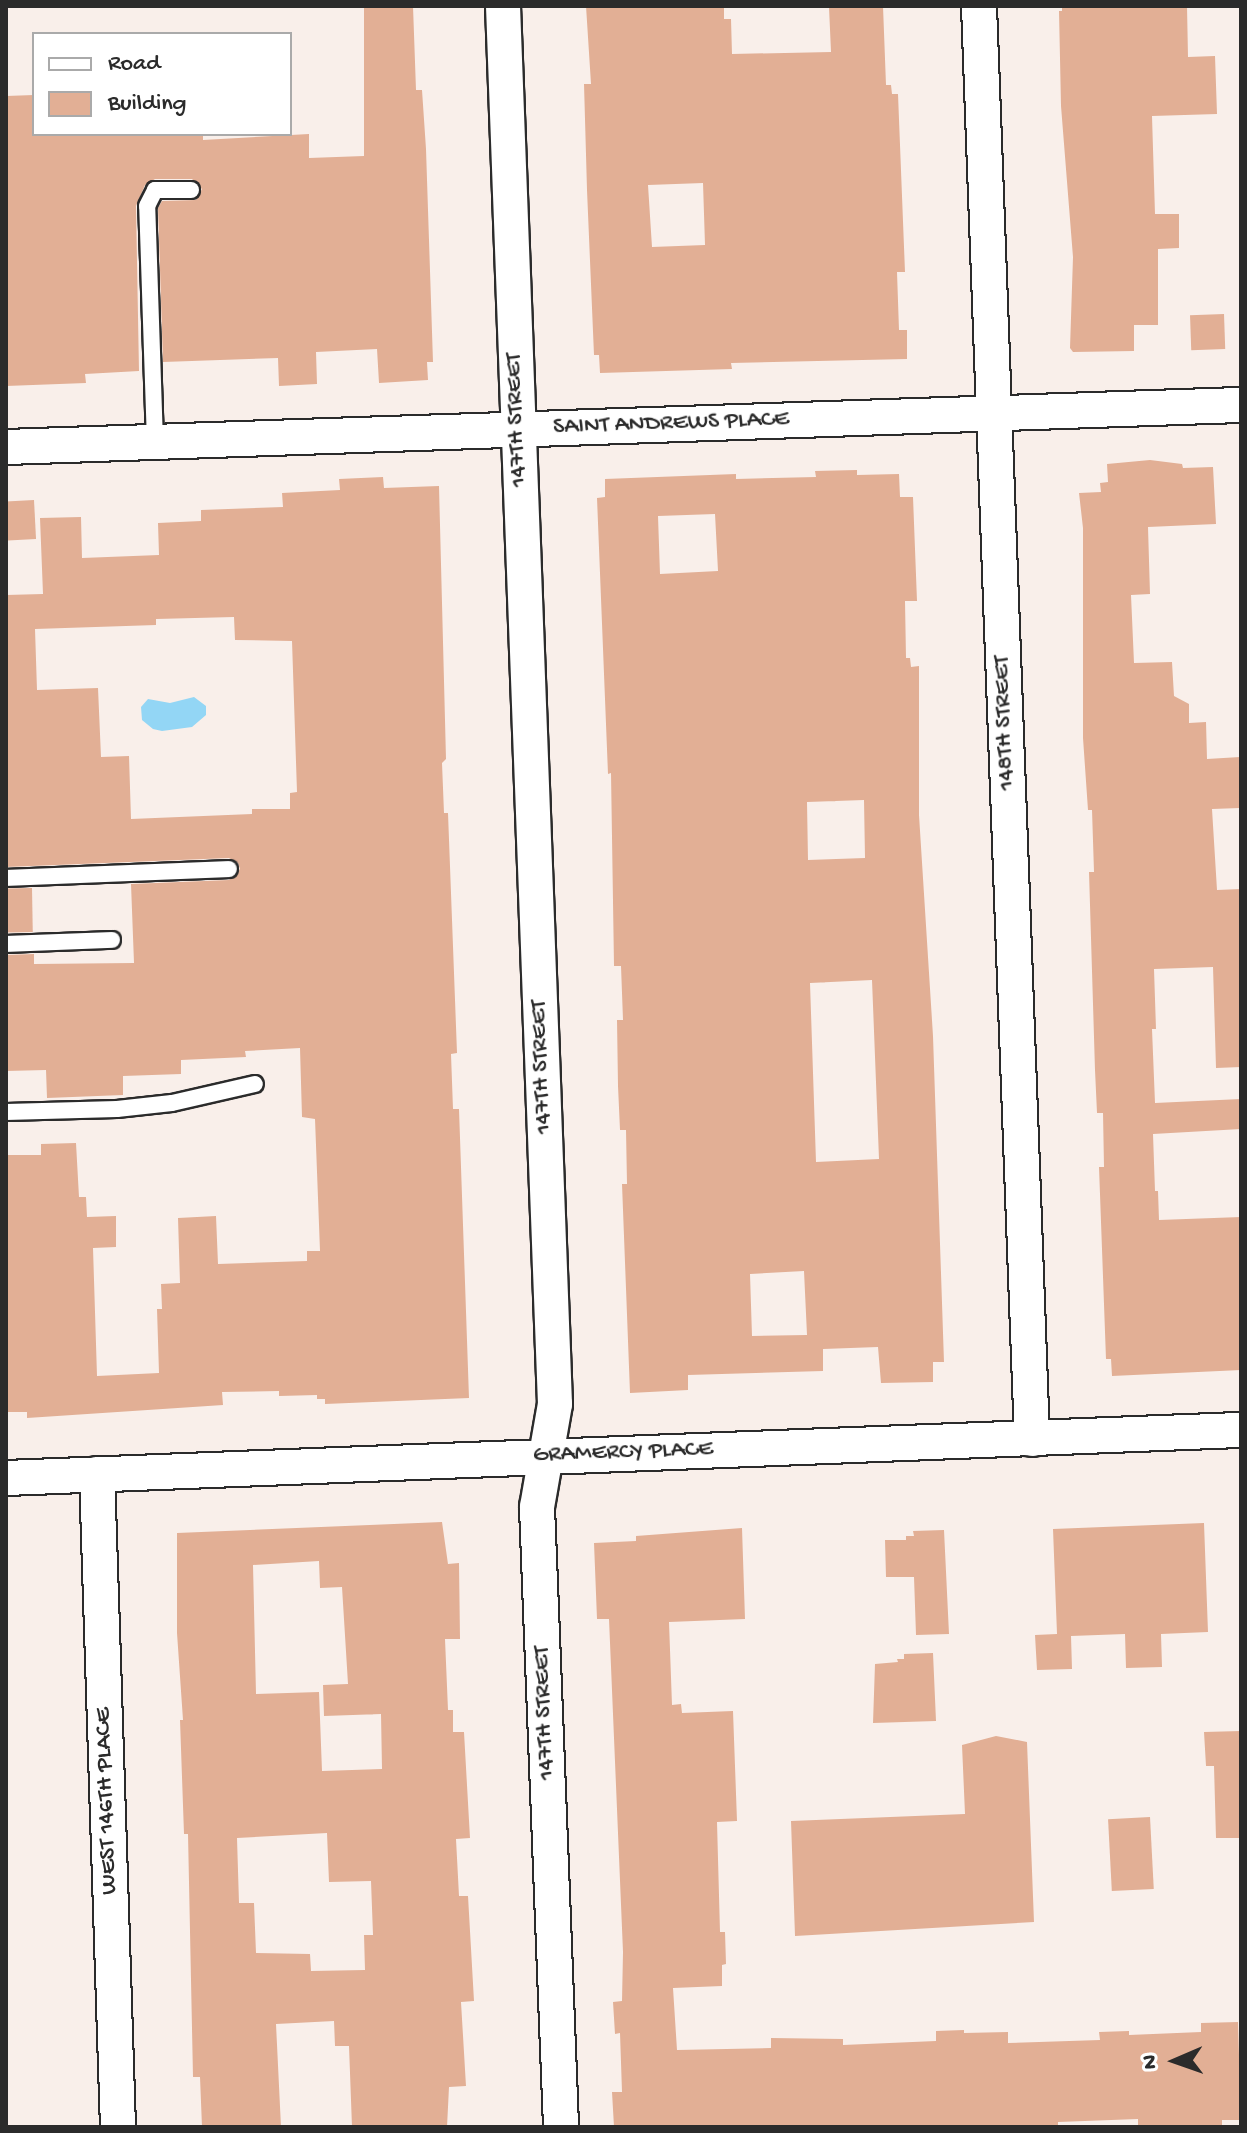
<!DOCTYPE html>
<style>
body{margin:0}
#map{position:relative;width:1247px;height:2133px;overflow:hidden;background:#f9efea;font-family:"Gochi Hand",sans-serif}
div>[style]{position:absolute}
.water>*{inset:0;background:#93d6f5}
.building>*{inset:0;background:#e2af95;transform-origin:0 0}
.roads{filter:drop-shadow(2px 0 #2b2b2b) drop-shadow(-2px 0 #2b2b2b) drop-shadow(0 2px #2b2b2b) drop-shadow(0 -2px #2b2b2b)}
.lane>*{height:16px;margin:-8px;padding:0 8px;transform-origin:8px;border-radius:8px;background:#fff}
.street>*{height:34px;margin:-17px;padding:0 17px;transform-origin:17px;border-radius:17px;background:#fff}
span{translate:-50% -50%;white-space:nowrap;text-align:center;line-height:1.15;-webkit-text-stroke:6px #fff;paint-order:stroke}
.street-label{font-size:24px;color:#2b2b2b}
.frame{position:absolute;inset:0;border:8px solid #2b2b2b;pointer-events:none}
.legend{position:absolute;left:32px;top:32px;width:260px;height:104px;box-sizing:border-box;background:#fff;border:2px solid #aaa;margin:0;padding:10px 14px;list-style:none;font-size:24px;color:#2b2b2b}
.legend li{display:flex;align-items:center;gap:16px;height:40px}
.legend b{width:40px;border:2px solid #aaa}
.north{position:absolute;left:1135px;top:2021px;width:80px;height:80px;-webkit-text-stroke:6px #fff;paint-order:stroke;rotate:268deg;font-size:22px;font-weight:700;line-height:32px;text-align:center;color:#2b2b2b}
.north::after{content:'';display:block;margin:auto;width:28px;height:36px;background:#2b2b2b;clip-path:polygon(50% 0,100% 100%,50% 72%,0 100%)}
</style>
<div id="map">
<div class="water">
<div style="clip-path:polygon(194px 697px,206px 706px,206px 715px,192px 727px,162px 731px,153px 729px,142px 720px,141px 707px,148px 699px,170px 703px)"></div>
</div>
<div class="building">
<div style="clip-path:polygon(364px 6px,413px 6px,416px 90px,422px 90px,426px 149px,433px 362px,427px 362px,428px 380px,379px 383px,377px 349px,316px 352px,317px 384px,279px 386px,278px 358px,163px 362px,158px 208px,162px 201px,196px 200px,202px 189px,192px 179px,155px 179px,145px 185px,136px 206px,139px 371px,85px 374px,86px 383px,6px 386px,6px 96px,34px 95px,34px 134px,203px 134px,203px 140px,309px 134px,309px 158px,364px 156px)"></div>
<div style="clip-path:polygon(evenodd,586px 6px,724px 6px,724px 19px,731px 19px,732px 54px,831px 52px,829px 7px,883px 6px,886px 85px,891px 85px,892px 94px,898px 94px,905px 272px,897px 272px,899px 330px,907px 330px,907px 359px,731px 363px,732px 369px,600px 373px,599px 355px,594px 355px,587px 190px,584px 84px,591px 84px,586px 6px,703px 183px,705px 245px,652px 247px,648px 185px,703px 183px)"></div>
<div style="clip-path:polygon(1062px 6px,1187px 6px,1188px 57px,1215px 56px,1217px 114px,1152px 116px,1155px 214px,1179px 214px,1179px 248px,1158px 249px,1158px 325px,1134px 325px,1134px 351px,1073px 352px,1070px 348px,1073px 257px,1061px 106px,1059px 11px,1062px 11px)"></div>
<div style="left:1224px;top:314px;width:35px;height:34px;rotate:88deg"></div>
<div style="clip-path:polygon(1150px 460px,1182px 464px,1183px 468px,1213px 467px,1216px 524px,1148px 527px,1150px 594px,1131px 595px,1134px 663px,1172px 662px,1174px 696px,1189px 704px,1189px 723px,1206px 722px,1207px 759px,1240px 757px,1241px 779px,1240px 808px,1212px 809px,1217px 890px,1241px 889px,1241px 1067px,1216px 1068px,1213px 967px,1154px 969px,1156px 1029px,1152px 1029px,1155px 1103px,1241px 1099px,1241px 1129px,1153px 1134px,1155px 1191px,1158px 1191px,1159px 1220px,1241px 1217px,1241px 1370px,1112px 1376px,1111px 1359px,1106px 1359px,1099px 1167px,1104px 1167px,1103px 1113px,1097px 1113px,1095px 1070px,1089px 872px,1094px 872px,1092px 810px,1088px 810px,1083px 738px,1083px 528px,1079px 493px,1101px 492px,1100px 483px,1108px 482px,1107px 464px)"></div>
<div style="clip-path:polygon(evenodd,857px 470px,857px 475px,899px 474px,900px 497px,913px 497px,917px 601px,905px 601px,906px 658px,910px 658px,911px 667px,919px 666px,919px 815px,933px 1036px,944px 1362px,933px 1362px,933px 1382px,881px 1383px,878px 1347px,823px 1349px,823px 1371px,688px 1375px,688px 1390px,630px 1393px,622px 1184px,627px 1184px,626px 1130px,620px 1130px,618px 1086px,617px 1020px,623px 1020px,621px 966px,614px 966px,611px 773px,608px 774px,597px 498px,605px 497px,605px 479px,736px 474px,736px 479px,816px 477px,815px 471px,857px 470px,715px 514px,718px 571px,660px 574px,658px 516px,715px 514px,857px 470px,864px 800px,865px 858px,808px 860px,807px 802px,864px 800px,857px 470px,872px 980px,879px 1159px,816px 1162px,810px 983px,872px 980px,857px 470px,804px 1271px,807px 1335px,752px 1336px,750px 1274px,804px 1271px)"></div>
<div style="clip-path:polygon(evenodd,383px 477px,384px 488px,439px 486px,446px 759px,442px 763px,444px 813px,448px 813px,457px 1053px,451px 1054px,453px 1109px,459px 1109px,469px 1398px,325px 1404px,325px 1399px,317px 1399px,317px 1395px,279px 1396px,279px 1391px,222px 1392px,223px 1405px,27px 1418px,27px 1412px,6px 1412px,6px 1155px,41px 1155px,41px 1144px,76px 1143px,79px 1197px,86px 1197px,87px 1217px,116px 1216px,116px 1247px,93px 1248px,97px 1376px,159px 1373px,157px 1309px,162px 1309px,161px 1284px,180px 1283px,178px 1218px,216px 1216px,218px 1264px,307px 1261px,307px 1251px,320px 1251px,315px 1119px,302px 1117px,300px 1048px,245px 1051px,246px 1057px,181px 1060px,181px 1074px,123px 1076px,123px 1095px,47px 1098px,46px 1070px,6px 1071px,6px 955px,34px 954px,34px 964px,134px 963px,131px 884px,229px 880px,240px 869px,238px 863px,229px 858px,6px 867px,6px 595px,43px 594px,40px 518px,81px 517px,82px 558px,159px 555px,158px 523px,201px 521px,201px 510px,283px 507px,282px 493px,340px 490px,339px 479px,383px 477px,234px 617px,235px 640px,292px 641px,297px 792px,290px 793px,290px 809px,252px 809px,252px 814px,131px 819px,129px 756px,101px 757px,98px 688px,37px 690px,35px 629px,156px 625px,156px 619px,234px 617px)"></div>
<div style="left:34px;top:500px;width:39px;height:28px;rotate:87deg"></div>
<div style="left:32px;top:888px;width:44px;height:26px;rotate:89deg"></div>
<div style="clip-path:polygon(evenodd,442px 1522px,448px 1564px,459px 1563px,460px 1639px,445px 1639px,448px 1710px,453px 1710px,453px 1732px,464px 1732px,470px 1838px,456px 1839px,459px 1896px,468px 1896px,474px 2001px,461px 2002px,466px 2086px,449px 2087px,447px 2127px,352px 2127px,349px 2046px,335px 2046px,334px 2021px,276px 2024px,281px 2127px,202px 2127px,200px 2077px,193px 2077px,188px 1834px,184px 1834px,180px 1720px,183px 1720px,177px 1633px,177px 1533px,442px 1522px,319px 1561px,320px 1588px,342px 1587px,348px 1684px,323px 1685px,324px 1716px,381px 1714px,382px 1769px,322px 1771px,319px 1692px,256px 1694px,253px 1565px,319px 1561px,442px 1522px,327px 1833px,329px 1882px,371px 1881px,373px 1935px,364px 1935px,365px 1970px,311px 1971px,310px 1954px,256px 1953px,254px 1903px,239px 1903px,237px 1838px,327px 1833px)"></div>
<div style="clip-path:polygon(1204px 1523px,1208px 1632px,1161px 1634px,1162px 1667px,1126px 1668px,1125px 1634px,1071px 1636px,1072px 1669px,1037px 1670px,1035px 1635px,1057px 1634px,1053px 1529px)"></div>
<div style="clip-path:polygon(742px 1528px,745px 1619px,669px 1622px,672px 1705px,681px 1704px,682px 1713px,733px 1711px,737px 1821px,717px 1822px,720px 1932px,725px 1932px,726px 1964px,722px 1965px,722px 1986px,673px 1988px,677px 2050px,771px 2048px,771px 2038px,843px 2039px,843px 2045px,936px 2041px,936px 2031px,964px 2030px,964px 2033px,1008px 2032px,1008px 2043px,1100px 2040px,1099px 2032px,1129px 2031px,1129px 2035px,1201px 2032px,1201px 2023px,1238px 2022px,1241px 2120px,1222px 2120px,1222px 2127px,1138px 2127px,1138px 2119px,1058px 2122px,1058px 2127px,614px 2127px,612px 2092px,622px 2092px,620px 2033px,615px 2034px,613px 2002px,622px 2001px,623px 1952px,609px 1619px,597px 1619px,594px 1543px,636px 1541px,636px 1536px)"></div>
<div style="clip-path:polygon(944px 1530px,949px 1634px,916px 1635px,914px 1577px,886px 1577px,885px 1540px,906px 1540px,906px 1536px,914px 1536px,913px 1531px)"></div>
<div style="clip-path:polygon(933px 1653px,936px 1721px,873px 1723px,875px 1664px,898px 1662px,897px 1659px,904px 1659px,904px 1654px)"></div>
<div style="clip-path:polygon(1241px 1731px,1241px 1838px,1216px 1838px,1214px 1766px,1206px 1766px,1204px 1732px)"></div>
<div style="clip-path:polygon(996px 1736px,1027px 1742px,1034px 1922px,795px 1936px,791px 1821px,965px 1814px,962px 1745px)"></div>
<div style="left:1150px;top:1817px;width:72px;height:42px;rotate:87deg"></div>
</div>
<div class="roads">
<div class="lane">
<div style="left:155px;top:442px;width:236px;rotate:-91.9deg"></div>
<div style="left:147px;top:206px;width:18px;rotate:-63deg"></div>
<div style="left:155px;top:190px;width:36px"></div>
<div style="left:6px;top:878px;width:223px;rotate:-2.3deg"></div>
<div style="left:6px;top:944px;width:106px;rotate:-2.2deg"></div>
<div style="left:6px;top:1112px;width:111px;rotate:-1.5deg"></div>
<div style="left:117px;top:1109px;width:55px;rotate:-6.2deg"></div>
<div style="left:172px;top:1103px;width:85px;rotate:-12.9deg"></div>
</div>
<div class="street">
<div style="left:503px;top:6px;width:1399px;rotate:87.87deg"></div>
<div style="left:555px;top:1404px;width:105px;rotate:99.9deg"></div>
<div style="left:537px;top:1507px;width:620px;rotate:87.78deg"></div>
<div style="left:979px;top:6px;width:1434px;rotate:87.88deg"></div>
<div style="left:6px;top:447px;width:1236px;rotate:-1.95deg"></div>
<div style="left:97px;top:1474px;width:653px;rotate:88.16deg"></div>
<div style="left:6px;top:1478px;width:1236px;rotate:-2.23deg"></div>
</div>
</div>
<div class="street-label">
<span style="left:517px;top:420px;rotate:-92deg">147TH STREET</span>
<span style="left:671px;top:424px;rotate:-2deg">SAINT ANDREWS PLACE</span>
<span style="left:1005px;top:723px;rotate:-92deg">148TH STREET</span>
<span style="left:542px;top:1067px;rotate:-92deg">147TH STREET</span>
<span style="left:623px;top:1453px;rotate:-2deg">GRAMERCY PLACE</span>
<span style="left:545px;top:1713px;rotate:-92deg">147TH STREET</span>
<span style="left:107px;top:1801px;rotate:-92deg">WEST 146TH PLACE</span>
</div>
<div class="frame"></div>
<ul class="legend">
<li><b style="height:10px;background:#fff"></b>Road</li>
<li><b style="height:22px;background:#e2af95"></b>Building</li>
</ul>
<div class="north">N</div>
</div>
